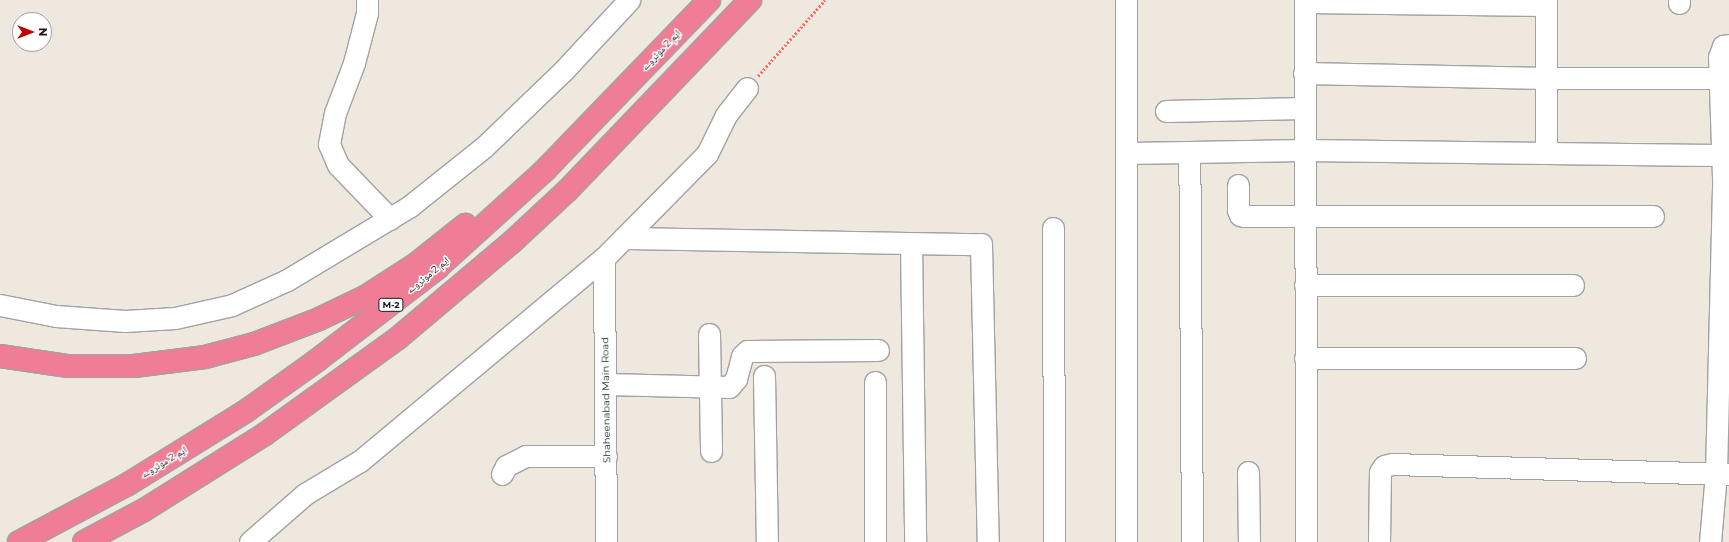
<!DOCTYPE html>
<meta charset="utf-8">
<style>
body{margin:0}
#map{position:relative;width:1729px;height:542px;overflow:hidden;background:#eee8df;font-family:Montserrat,"Noto Naskh Arabic",sans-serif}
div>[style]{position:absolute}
.path>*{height:2.5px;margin-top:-1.25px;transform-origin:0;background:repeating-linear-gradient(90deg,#ff6b5e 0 2px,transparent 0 4px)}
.roads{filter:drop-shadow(1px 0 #a2a2a2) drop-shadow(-1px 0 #a2a2a2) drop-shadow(0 1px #a2a2a2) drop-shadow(0 -1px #a2a2a2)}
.minor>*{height:21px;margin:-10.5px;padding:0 10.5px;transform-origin:10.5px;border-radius:10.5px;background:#fff}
.highway>*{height:22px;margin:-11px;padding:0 11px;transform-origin:11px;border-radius:11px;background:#ee7d95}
span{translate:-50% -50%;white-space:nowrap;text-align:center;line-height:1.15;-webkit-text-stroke:3px #fff;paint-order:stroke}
.shield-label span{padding:1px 3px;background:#fff;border:1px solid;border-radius:3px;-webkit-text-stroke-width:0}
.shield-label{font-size:9px;color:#1b1b1b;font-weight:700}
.street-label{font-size:10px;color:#1b1b1b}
.north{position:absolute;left:12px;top:12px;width:40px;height:40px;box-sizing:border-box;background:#fff;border:1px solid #a4a4a4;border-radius:50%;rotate:90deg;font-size:11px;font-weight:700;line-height:16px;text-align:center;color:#1b1b1b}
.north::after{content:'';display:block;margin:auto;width:14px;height:18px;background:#c50004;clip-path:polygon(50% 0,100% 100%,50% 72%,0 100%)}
</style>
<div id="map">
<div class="path">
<div style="left:758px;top:76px;width:101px;rotate:-48.6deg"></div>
</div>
<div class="roads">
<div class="minor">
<div style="left:367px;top:0;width:13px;rotate:90deg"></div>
<div style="left:367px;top:13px;width:52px;rotate:104.6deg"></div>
<div style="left:354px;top:63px;width:53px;rotate:110.8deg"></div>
<div style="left:335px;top:113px;width:32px;rotate:101deg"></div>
<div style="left:329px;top:144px;width:23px;rotate:67deg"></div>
<div style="left:338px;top:165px;width:75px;rotate:46.1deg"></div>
<div style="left:1126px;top:0;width:153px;rotate:90deg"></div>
<div style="left:1305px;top:0;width:542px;rotate:89.89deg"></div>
<div style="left:1679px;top:0;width:3px;rotate:90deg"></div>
<div style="left:1305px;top:2px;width:241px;rotate:0.7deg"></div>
<div style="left:1304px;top:73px;width:242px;rotate:1.2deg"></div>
<div style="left:1546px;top:78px;width:173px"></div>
<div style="left:1166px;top:111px;width:138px;rotate:-1.2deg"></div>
<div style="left:1546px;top:153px;width:153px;rotate:-90deg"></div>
<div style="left:1238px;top:185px;width:25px;rotate:90deg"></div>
<div style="left:1238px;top:210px;width:5px;rotate:68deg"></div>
<div style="left:1240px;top:215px;width:4px;rotate:14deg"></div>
<div style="left:1244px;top:216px;width:409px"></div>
<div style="left:1053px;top:228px;width:314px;rotate:89.8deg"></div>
<div style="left:624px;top:238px;width:357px;rotate:1deg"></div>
<div style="left:981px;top:244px;width:298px;rotate:88.7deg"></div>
<div style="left:911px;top:243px;width:299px;rotate:89.2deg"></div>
<div style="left:604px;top:258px;width:284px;rotate:89.6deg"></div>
<div style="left:1305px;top:285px;width:268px"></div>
<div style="left:0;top:305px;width:57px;rotate:11.1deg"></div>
<div style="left:56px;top:316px;width:69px;rotate:4.1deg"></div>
<div style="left:125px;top:321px;width:50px;rotate:-3.4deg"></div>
<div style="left:175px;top:318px;width:58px;rotate:-12.8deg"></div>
<div style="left:232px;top:305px;width:60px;rotate:-24.4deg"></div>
<div style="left:287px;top:280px;width:144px;rotate:-31deg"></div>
<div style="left:410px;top:206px;width:95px;rotate:-38.6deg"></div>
<div style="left:484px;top:147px;width:111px;rotate:-43.9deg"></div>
<div style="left:564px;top:70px;width:96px;rotate:-47.1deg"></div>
<div style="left:709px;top:334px;width:117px;rotate:89deg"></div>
<div style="left:1305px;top:358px;width:270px"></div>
<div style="left:764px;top:376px;width:166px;rotate:89deg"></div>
<div style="left:875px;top:382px;width:160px;rotate:90deg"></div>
<div style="left:606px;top:384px;width:123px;rotate:1.4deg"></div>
<div style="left:729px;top:387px;width:11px;rotate:-49deg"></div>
<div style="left:736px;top:379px;width:24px;rotate:-75deg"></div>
<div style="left:742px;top:356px;width:7px;rotate:-45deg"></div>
<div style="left:747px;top:351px;width:131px;rotate:-0.4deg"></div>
<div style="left:1248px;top:472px;width:70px;rotate:89.2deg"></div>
<div style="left:502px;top:474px;width:9px;rotate:-63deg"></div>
<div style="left:506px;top:466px;width:22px;rotate:-27deg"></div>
<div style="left:526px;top:456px;width:80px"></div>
<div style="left:250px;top:542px;width:73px;rotate:-41.1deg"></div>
<div style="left:305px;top:494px;width:64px;rotate:-31deg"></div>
<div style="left:360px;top:461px;width:317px;rotate:-39.8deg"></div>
<div style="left:604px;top:258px;width:146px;rotate:-45.3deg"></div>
<div style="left:707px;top:154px;width:43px;rotate:-64deg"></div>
<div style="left:726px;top:115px;width:34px;rotate:-52deg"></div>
<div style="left:1126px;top:542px;width:389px;rotate:-90deg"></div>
<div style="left:1126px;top:153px;width:63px;rotate:-0.9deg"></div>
<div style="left:1192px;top:542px;width:390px;rotate:-90.4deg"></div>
<div style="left:1189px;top:152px;width:115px;rotate:-1deg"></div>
<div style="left:1304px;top:150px;width:419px;rotate:0.7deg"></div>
<div style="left:1379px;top:542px;width:70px;rotate:-89.2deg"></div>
<div style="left:1380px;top:472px;width:7px;rotate:-56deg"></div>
<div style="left:1384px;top:466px;width:8px;rotate:-14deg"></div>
<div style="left:1392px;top:464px;width:337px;rotate:1.7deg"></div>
<div style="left:1710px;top:542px;width:68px;rotate:-85deg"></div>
<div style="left:1716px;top:474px;width:297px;rotate:-88.6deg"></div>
<div style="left:1723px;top:177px;width:120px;rotate:-91.9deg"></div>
<div style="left:1719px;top:57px;width:12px;rotate:-70deg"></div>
<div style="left:1723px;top:46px;width:6px;rotate:-9deg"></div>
</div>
<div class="highway">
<div style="left:0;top:356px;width:69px;rotate:8.4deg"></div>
<div style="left:68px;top:366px;width:66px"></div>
<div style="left:134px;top:366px;width:72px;rotate:-7.2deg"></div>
<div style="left:205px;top:357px;width:51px;rotate:-14.9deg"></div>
<div style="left:254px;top:344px;width:70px;rotate:-21deg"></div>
<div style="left:319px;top:319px;width:51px;rotate:-25.6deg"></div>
<div style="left:365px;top:297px;width:61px;rotate:-32.9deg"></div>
<div style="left:416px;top:264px;width:63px;rotate:-38.5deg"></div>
<div style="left:19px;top:542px;width:123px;rotate:-28deg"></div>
<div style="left:128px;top:484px;width:139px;rotate:-31.7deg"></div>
<div style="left:246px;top:411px;width:86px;rotate:-35.5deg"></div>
<div style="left:316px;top:361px;width:153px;rotate:-37.5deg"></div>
<div style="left:437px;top:268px;width:146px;rotate:-42.2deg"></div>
<div style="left:545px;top:170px;width:236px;rotate:-46deg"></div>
<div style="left:84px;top:542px;width:68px;rotate:-28.1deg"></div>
<div style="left:144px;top:510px;width:143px;rotate:-32.1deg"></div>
<div style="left:265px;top:434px;width:164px;rotate:-35.8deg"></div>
<div style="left:398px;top:338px;width:149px;rotate:-40.1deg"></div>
<div style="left:512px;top:242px;width:76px;rotate:-42.9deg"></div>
<div style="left:568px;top:190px;width:263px;rotate:-46.2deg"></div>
</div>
</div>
<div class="shield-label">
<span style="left:391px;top:305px">M-2</span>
</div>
<div class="street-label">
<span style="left:661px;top:50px;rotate:-46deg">ایم 2 موٹروے</span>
<span style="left:428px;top:275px;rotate:-39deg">ایم 2 موٹروے</span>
<span style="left:606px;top:400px;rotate:-91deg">Shaheenabad Main Road</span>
<span style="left:164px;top:462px;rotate:-31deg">ایم 2 موٹروے</span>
</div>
<div class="north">N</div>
</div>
